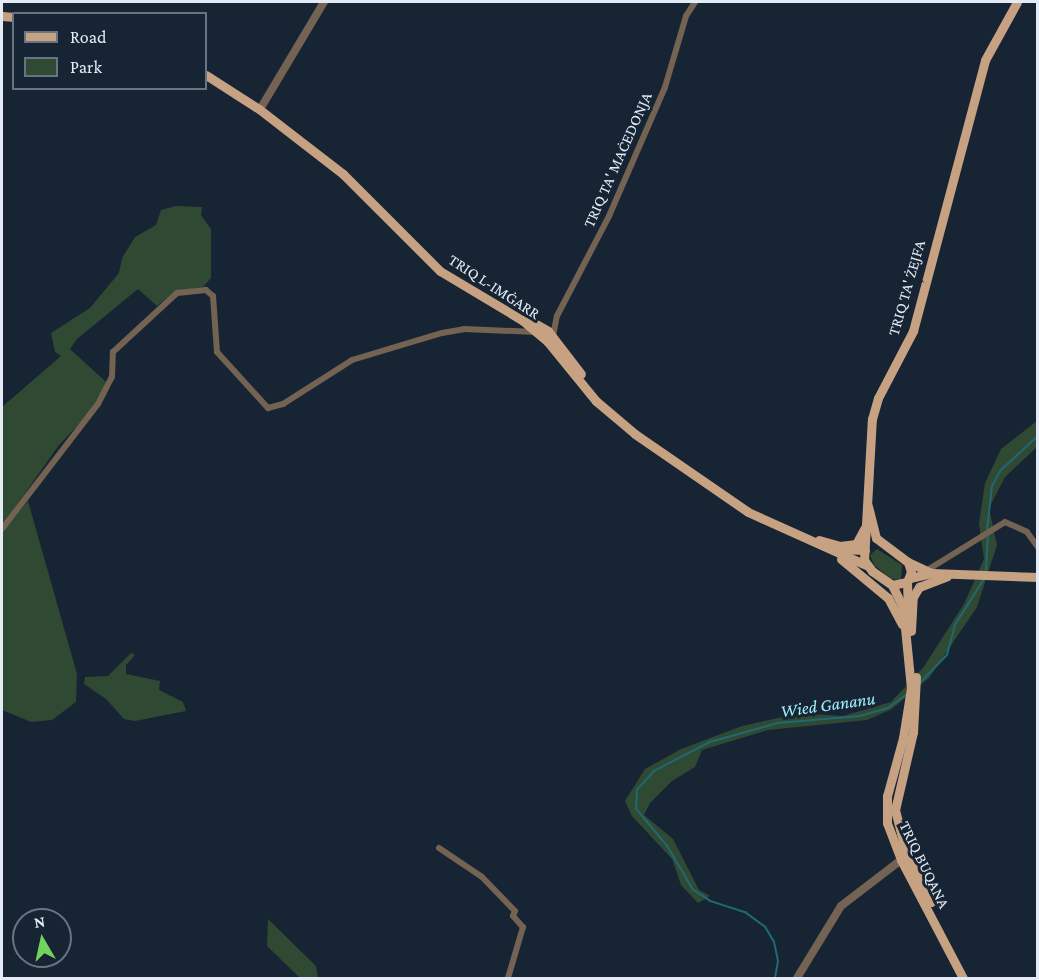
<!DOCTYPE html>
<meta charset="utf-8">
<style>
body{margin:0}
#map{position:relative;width:1039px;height:980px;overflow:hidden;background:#172433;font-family:"Crimson Pro",serif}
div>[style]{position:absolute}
.green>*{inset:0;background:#304932}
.stream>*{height:1.5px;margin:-0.75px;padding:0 0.75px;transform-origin:0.75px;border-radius:0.75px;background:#1f6974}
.minor>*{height:6px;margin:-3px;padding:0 3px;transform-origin:3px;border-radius:3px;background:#746253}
.tertiary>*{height:8px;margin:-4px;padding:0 4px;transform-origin:4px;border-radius:4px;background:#746253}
.primary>*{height:9px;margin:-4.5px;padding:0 4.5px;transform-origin:4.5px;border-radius:4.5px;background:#c6a182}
span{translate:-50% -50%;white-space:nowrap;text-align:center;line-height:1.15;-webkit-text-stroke:6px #172433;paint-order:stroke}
.street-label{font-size:16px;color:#e2ebf6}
.water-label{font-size:18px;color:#9ff0ff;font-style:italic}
.frame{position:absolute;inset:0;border:3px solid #e2ebf6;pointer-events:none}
.legend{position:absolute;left:12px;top:12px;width:195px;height:78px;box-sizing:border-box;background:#172433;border:2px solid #687481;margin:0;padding:8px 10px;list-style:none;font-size:18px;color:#e2ebf6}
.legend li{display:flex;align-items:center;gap:12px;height:30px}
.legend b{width:30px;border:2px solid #687481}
.north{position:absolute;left:12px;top:908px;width:60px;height:60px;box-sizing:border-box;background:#172433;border:2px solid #687481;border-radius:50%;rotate:351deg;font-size:16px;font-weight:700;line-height:24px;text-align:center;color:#e2ebf6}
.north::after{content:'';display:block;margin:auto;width:21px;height:27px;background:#71d35e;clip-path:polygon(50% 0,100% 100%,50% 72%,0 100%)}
</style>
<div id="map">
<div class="green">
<div style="clip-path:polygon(176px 206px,202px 207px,201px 215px,211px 229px,211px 278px,203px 287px,174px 292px,157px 306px,138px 289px,77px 339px,70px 349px,106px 382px,97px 405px,59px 445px,2px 526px,2px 407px,61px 356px,55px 352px,51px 333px,90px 308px,119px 273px,122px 258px,135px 237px,156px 225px,161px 210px)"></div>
<div style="clip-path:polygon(1037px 421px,1037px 447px,1005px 477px,989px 508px,997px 545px,977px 607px,929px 678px,892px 709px,867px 720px,768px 730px,702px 750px,695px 767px,672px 781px,650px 803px,644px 815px,673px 839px,699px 890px,710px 896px,698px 903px,681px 885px,672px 859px,632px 816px,625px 801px,645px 769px,681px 749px,742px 726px,801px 713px,843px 716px,891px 702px,923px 668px,964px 604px,984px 559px,979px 524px,985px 483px,1001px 449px)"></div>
<div style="clip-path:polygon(28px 501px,77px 674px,76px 702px,52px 720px,31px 722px,2px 710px,2px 533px)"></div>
<div style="clip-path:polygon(877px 549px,902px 565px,901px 580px,891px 579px,874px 565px,870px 555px)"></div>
<div style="clip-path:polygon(131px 653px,135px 655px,126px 665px,126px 674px,160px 681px,159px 690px,183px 702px,186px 711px,135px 721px,124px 719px,106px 699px,84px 684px,85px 677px,108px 676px)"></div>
<div style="clip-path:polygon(268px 919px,316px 966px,318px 978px,300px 978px,267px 946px)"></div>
</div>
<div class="stream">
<div style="left:987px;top:530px;width:44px;rotate:-83.5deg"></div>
<div style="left:992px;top:486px;width:18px;rotate:-61deg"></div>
<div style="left:1001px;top:470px;width:50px;rotate:-42.6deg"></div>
<div style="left:986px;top:571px;width:36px;rotate:-87deg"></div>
<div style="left:919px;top:684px;width:40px;rotate:-46deg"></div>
<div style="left:947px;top:655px;width:31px;rotate:-75deg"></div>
<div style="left:955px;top:625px;width:54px;rotate:-57.8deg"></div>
<div style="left:775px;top:978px;width:17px;rotate:-80deg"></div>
<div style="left:778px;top:961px;width:19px;rotate:-102deg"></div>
<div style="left:774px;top:942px;width:17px;rotate:-121deg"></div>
<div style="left:765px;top:927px;width:24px;rotate:-144deg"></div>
<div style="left:746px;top:913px;width:38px;rotate:-162deg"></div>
<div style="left:710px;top:901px;width:20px;rotate:-147deg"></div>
<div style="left:693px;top:890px;width:51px;rotate:-120.6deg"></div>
<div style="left:667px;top:846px;width:48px;rotate:-130deg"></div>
<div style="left:636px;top:809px;width:19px;rotate:-87deg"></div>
<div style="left:637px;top:790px;width:25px;rotate:-48deg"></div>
<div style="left:654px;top:771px;width:63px;rotate:-27.4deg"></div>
<div style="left:710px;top:742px;width:71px;rotate:-15.6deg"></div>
<div style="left:778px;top:723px;width:82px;rotate:-4.9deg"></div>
<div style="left:860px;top:716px;width:29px;rotate:-16deg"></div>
<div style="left:888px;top:708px;width:22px;rotate:-36deg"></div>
</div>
<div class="minor">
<div style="left:553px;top:336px;width:20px;rotate:-79deg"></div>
<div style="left:557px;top:316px;width:113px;rotate:-62.5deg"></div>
<div style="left:609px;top:216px;width:141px;rotate:-66.5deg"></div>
<div style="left:665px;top:87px;width:74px;rotate:-73.5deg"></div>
<div style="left:686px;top:16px;width:17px;rotate:-57deg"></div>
<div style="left:2px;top:529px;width:158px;rotate:-52.5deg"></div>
<div style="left:98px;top:404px;width:30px;rotate:-63deg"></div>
<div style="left:112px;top:377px;width:25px;rotate:-88deg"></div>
<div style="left:113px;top:352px;width:87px;rotate:-42.7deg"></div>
<div style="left:177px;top:293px;width:29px;rotate:-6deg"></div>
<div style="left:206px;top:290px;width:9px;rotate:41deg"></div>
<div style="left:213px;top:296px;width:56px;rotate:85.9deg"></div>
<div style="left:217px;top:352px;width:76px;rotate:47.7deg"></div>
<div style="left:268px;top:408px;width:16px;rotate:-15deg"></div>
<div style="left:283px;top:404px;width:82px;rotate:-32.5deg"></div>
<div style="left:352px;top:360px;width:94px;rotate:-16.7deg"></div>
<div style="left:442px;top:333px;width:22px;rotate:-10deg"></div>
<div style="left:464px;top:329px;width:71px;rotate:2.4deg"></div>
<div style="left:929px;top:569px;width:89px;rotate:-31.7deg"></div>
<div style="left:1005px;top:522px;width:24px;rotate:24deg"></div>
<div style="left:1027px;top:532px;width:19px;rotate:54deg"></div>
<div style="left:439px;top:848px;width:52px;rotate:34deg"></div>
<div style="left:482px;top:877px;width:47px;rotate:45.9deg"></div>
<div style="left:515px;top:911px;width:5px;rotate:112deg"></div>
<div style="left:513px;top:916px;width:15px;rotate:48deg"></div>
<div style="left:523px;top:927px;width:53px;rotate:106.4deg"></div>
</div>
<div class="tertiary">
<div style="left:262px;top:106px;width:121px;rotate:-59.2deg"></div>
<div style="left:797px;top:978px;width:84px;rotate:-58.6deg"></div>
<div style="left:841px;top:906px;width:76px;rotate:-37.5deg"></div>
</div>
<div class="primary">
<div style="left:2px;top:16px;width:12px;rotate:5deg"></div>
<div style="left:206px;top:75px;width:63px;rotate:32.7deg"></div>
<div style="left:259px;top:109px;width:106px;rotate:37.7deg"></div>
<div style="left:343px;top:174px;width:137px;rotate:45deg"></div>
<div style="left:440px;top:271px;width:96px;rotate:30.9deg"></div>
<div style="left:522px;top:320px;width:33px;rotate:40deg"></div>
<div style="left:547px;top:341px;width:77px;rotate:50.8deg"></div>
<div style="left:596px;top:401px;width:51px;rotate:40.2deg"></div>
<div style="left:635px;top:434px;width:137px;rotate:34.6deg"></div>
<div style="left:748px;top:512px;width:129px;rotate:24.2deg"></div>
<div style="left:529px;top:320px;width:22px;rotate:30deg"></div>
<div style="left:548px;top:331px;width:54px;rotate:52.5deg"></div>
<div style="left:868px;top:506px;width:33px;rotate:76deg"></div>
<div style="left:876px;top:538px;width:40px;rotate:37deg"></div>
<div style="left:908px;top:562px;width:10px;rotate:73deg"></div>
<div style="left:911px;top:572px;width:11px;rotate:112deg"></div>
<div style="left:907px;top:582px;width:15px;rotate:169deg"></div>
<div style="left:892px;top:585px;width:24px;rotate:-145deg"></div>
<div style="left:872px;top:571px;width:14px;rotate:-126deg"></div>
<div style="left:864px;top:560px;width:141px;rotate:-86.8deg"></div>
<div style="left:872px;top:419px;width:22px;rotate:-74deg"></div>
<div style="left:878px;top:398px;width:76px;rotate:-62.4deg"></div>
<div style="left:913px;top:331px;width:280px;rotate:-75.1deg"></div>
<div style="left:985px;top:60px;width:66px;rotate:-61.1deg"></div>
<div style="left:819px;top:540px;width:22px;rotate:16deg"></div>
<div style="left:840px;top:546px;width:16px;rotate:-7deg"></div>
<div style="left:856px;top:544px;width:17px;rotate:-62deg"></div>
<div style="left:837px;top:549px;width:28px;rotate:2deg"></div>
<div style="left:841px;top:559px;width:61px;rotate:39.7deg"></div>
<div style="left:888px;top:598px;width:30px;rotate:62deg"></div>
<div style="left:908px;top:562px;width:26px;rotate:25deg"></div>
<div style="left:910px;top:578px;width:23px;rotate:-13deg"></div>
<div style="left:932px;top:573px;width:106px;rotate:2.2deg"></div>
<div style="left:907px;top:582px;width:28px;rotate:88deg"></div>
<div style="left:892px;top:585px;width:25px;rotate:64deg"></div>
<div style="left:903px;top:608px;width:80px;rotate:84.3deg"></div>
<div style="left:911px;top:688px;width:51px;rotate:99.1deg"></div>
<div style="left:903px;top:738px;width:60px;rotate:105.4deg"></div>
<div style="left:887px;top:796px;width:27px;rotate:90deg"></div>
<div style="left:887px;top:823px;width:40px;rotate:69deg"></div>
<div style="left:901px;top:860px;width:133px;rotate:62.3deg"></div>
<div style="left:911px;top:631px;width:34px;rotate:-87deg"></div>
<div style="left:913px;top:597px;width:12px;rotate:-59deg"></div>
<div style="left:919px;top:587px;width:30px;rotate:-21deg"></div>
<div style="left:916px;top:677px;width:55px;rotate:93.1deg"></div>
<div style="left:913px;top:732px;width:80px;rotate:103deg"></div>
<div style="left:895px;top:810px;width:48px;rotate:75.4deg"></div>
<div style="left:907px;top:856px;width:52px;rotate:62.4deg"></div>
</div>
<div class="street-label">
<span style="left:618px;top:160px;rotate:-66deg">TRIQ TA' MAĊEDONJA</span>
<span style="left:494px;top:287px;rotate:33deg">TRIQ L-IMĠARR</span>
<span style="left:907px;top:288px;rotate:-74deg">TRIQ TA' ŻEJFA</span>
<span style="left:924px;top:865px;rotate:64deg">TRIQ BUQANA</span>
</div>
<div class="water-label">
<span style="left:828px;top:705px;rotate:-8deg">Wied Gananu</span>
</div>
<div class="frame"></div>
<ul class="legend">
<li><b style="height:8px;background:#c6a182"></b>Road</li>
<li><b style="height:16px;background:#304932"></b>Park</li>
</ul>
<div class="north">N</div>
</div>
